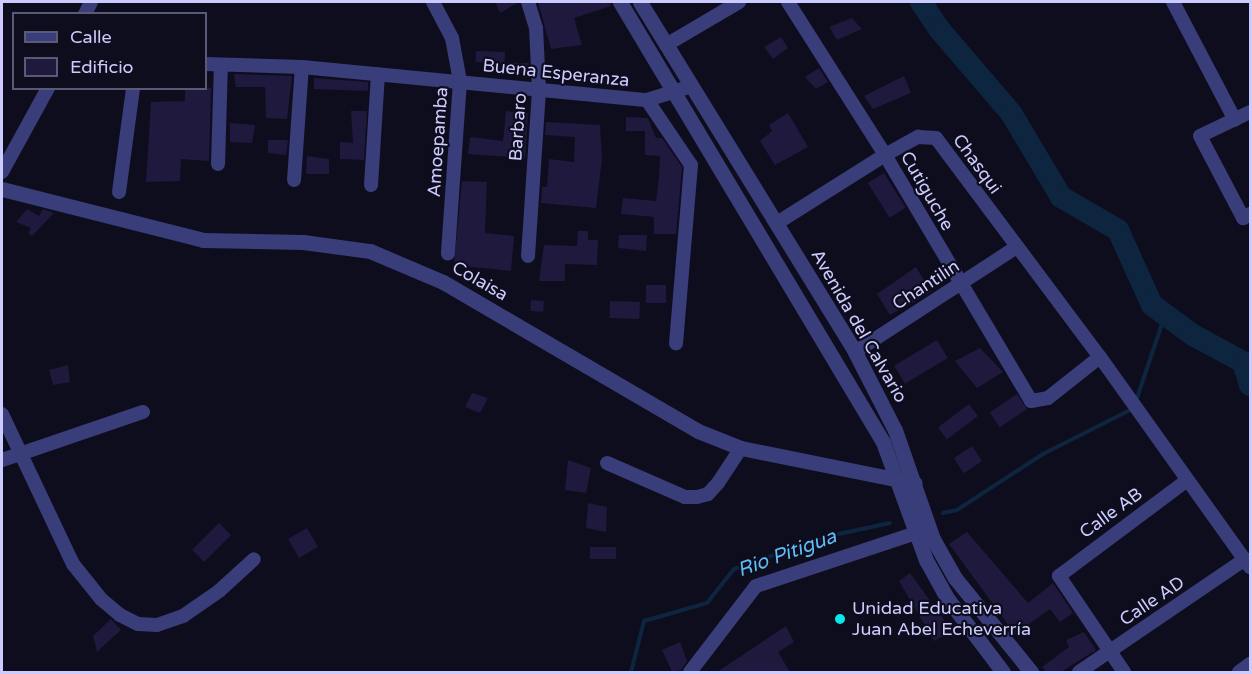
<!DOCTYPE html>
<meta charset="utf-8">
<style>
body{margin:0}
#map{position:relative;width:1252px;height:674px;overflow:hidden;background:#0e0d1d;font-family:"Varela Round",sans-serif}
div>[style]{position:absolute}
.stream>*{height:4px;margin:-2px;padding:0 2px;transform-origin:2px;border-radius:2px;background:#0e2540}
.river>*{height:22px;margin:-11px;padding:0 11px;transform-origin:11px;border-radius:11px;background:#0e2540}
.building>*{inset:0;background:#1e193d;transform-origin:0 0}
.minor>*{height:14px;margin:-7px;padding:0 7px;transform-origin:7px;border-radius:7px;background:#393d7a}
.tertiary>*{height:15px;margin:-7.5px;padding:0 7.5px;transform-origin:7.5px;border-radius:7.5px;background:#393d7a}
.dots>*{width:16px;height:16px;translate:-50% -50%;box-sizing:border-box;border:3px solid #0e0d1d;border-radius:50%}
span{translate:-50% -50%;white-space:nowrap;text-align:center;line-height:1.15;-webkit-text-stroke:4.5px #0e0d1d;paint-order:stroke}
.street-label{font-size:18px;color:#cccbfd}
.poi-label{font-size:18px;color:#cccbfd}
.left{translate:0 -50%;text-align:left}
.water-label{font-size:20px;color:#5ebef8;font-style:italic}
.frame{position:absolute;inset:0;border:3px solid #cccbfd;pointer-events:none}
.legend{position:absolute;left:12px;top:12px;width:195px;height:78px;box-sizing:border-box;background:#0e0d1d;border:2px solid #5a5977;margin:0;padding:8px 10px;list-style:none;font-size:18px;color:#cccbfd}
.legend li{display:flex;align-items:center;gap:12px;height:30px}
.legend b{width:30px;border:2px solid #5a5977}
</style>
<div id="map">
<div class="stream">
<div style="left:1136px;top:401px;width:91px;rotate:-71.4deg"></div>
<div style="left:943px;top:513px;width:14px;rotate:-12deg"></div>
<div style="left:957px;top:510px;width:103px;rotate:-33.1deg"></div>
<div style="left:1043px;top:454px;width:102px;rotate:-26.8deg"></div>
<div style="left:631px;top:672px;width:53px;rotate:-75.7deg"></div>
<div style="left:644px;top:621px;width:66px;rotate:-15.9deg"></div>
<div style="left:707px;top:603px;width:43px;rotate:-51.5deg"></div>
<div style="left:734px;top:569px;width:106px;rotate:-18.8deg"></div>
<div style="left:834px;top:535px;width:57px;rotate:-12.1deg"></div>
</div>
<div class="river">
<div style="left:921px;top:2px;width:32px;rotate:56deg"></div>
<div style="left:939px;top:29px;width:111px;rotate:49.4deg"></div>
<div style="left:1011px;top:113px;width:98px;rotate:59.2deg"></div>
<div style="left:1061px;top:197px;width:66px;rotate:30.1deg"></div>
<div style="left:1118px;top:230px;width:82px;rotate:65.6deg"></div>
<div style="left:1152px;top:305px;width:51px;rotate:36.2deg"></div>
<div style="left:1193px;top:335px;width:57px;rotate:28.4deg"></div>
<div style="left:1243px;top:362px;width:24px;rotate:73deg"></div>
</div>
<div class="building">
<div style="clip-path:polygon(495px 2px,519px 2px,500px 13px)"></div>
<div style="clip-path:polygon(538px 2px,610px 2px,611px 6px,574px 18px,582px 45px,551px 49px)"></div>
<div style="clip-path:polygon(852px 18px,862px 29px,837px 40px,829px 27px)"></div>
<div style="clip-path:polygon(781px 37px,788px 48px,773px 59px,764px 47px)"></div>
<div style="left:476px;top:51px;width:29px;height:11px;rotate:2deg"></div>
<div style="left:529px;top:63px;width:10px;height:16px;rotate:90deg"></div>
<div style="clip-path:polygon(819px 68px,828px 82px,816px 89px,805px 77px)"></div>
<div style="clip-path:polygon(234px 74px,292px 76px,287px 119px,266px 118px,265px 87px,236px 87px)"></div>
<div style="clip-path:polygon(904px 76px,911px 93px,873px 109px,864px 96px)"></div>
<div style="clip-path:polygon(314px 78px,368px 82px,368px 91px,314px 89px)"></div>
<div style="clip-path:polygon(185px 88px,211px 88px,209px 161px,181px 159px,180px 181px,146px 182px,151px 102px,185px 101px)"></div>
<div style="clip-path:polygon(351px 111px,367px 111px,364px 160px,340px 159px,340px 142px,353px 143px)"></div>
<div style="clip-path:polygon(506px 111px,528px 113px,525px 158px,468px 154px,470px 137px,503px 141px)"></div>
<div style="clip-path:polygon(788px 113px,808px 147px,775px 165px,760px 141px,772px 131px,769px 125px)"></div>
<div style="clip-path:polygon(626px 117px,648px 118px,656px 138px,662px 138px,682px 167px,676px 234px,654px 234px,654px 217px,621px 214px,623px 198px,656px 201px,659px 178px,660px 156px,645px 155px,645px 131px,626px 131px)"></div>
<div style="clip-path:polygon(546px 122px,600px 125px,602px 159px,596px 208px,541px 203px,542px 187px,547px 187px,549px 159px,574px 162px,575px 137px,545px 135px)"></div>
<div style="clip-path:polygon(230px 123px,255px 125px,252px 143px,230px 142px)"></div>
<div style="clip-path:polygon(268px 140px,288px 140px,286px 155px,268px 153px)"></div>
<div style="clip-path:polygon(307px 156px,329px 159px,329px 174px,306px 174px)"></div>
<div style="left:884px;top:173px;width:41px;height:19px;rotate:58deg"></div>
<div style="clip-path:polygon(462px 181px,487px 182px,485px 233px,514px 236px,511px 271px,454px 265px)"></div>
<div style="clip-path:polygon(27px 209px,39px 216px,43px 209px,54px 213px,32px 236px,28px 233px,31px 228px,16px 222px)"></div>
<div style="clip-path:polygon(578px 231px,588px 231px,588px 240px,598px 240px,597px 265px,565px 264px,565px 281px,539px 281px,544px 245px,577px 246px)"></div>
<div style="clip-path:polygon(619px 235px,647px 235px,646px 251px,618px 248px)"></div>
<div style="clip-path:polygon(916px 267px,931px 292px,890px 315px,877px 294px)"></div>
<div style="left:646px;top:285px;width:20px;height:18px"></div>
<div style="left:531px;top:300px;width:13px;height:11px;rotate:4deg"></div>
<div style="left:610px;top:301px;width:30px;height:17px;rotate:2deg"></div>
<div style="left:937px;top:340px;width:21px;height:50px;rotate:59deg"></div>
<div style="clip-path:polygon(980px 348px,1003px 372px,977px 388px,955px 361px)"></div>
<div style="clip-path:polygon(68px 365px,70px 382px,53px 385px,49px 370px)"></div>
<div style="clip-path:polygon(472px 393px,488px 398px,480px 413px,465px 407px)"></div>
<div style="left:1017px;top:394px;width:18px;height:33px;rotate:56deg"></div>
<div style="left:969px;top:404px;width:15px;height:39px;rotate:53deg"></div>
<div style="left:972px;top:446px;width:18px;height:22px;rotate:56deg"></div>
<div style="clip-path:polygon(568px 460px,591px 468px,586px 493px,565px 490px)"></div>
<div style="clip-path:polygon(588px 503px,607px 507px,606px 532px,586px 528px)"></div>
<div style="left:219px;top:523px;width:17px;height:38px;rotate:45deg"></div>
<div style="left:307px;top:528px;width:22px;height:22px;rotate:60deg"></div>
<div style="clip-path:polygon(967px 532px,1028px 603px,1053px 583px,1073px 613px,1060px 622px,1050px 609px,1015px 634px,949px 544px)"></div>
<div style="left:590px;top:547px;width:26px;height:12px"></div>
<div style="clip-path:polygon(910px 573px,952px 631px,934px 641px,899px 581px)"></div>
<div style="clip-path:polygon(111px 619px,121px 630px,97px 652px,93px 636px)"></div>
<div style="clip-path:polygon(786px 626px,794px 642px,778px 652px,790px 672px,717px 672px)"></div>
<div style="clip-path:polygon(1084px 632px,1096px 650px,1061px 672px,1047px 672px,1042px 667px,1069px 647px,1066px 640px)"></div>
<div style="clip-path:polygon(680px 642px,687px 661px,681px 670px,672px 672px,662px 650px)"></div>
</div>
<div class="minor">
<div style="left:433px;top:2px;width:41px;rotate:62.2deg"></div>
<div style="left:452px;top:38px;width:44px;rotate:79.5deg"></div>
<div style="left:460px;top:81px;width:173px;rotate:94deg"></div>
<div style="left:788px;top:2px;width:181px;rotate:57.6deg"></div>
<div style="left:885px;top:155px;width:286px;rotate:59.3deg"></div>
<div style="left:1031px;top:401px;width:17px;rotate:-10deg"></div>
<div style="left:1048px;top:398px;width:66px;rotate:-38.3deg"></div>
<div style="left:1173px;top:2px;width:133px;rotate:62.3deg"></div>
<div style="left:85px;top:14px;width:13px;rotate:-63deg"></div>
<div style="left:666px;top:45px;width:85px;rotate:-30.5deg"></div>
<div style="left:206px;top:64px;width:96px;rotate:1.8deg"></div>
<div style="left:302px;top:67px;width:347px;rotate:5.5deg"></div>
<div style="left:647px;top:100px;width:78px;rotate:55.9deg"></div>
<div style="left:691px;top:165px;width:179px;rotate:94.8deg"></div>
<div style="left:647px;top:100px;width:47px;rotate:-17.3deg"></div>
<div style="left:1250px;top:112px;width:55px;rotate:154.4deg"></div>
<div style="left:1200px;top:136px;width:93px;rotate:62.3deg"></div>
<div style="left:1243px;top:218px;width:8px;rotate:-30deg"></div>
<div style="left:218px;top:164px;width:99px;rotate:-88.3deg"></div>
<div style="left:2px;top:172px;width:96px;rotate:-61.3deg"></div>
<div style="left:294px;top:180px;width:113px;rotate:-86deg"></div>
<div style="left:371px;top:185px;width:111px;rotate:-86.4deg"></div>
<div style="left:119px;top:192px;width:105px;rotate:-82.3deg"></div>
<div style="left:777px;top:223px;width:128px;rotate:-32.2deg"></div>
<div style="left:885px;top:155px;width:38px;rotate:-29deg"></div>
<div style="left:918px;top:137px;width:18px;rotate:3deg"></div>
<div style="left:936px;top:138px;width:274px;rotate:53.2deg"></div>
<div style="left:1100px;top:357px;width:258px;rotate:54.5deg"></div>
<div style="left:528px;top:256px;width:167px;rotate:-86.2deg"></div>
<div style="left:539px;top:89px;width:61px;rotate:-92.8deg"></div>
<div style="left:536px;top:28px;width:27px;rotate:-107deg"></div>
<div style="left:855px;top:352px;width:191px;rotate:-33deg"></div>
<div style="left:2px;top:414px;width:166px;rotate:64.7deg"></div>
<div style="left:73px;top:564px;width:45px;rotate:51.3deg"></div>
<div style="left:101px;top:599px;width:25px;rotate:40deg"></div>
<div style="left:120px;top:615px;width:20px;rotate:27deg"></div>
<div style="left:138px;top:624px;width:19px;rotate:3deg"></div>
<div style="left:157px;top:625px;width:28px;rotate:-19deg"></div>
<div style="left:183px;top:616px;width:44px;rotate:-34.8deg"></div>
<div style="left:219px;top:591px;width:47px;rotate:-42.4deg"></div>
<div style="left:2px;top:460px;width:149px;rotate:-18.8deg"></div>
<div style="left:607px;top:463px;width:85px;rotate:23.6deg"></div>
<div style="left:685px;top:497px;width:12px"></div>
<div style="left:697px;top:497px;width:11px;rotate:-15deg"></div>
<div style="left:708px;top:494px;width:15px;rotate:-48deg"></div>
<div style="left:718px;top:483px;width:42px;rotate:-56.7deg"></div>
<div style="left:690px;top:672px;width:108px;rotate:-52.5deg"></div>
<div style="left:756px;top:586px;width:165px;rotate:-18.3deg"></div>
<div style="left:1079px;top:672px;width:201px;rotate:-34.2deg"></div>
<div style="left:1124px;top:672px;width:116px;rotate:-124.1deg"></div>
<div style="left:1059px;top:576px;width:159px;rotate:-36.8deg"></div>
<div style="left:1239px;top:672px;width:14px;rotate:-36deg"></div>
</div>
<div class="tertiary">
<div style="left:620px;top:2px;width:513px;rotate:59.13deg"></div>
<div style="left:883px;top:442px;width:126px;rotate:70deg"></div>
<div style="left:926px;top:560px;width:43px;rotate:61.1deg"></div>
<div style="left:947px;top:598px;width:93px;rotate:52.9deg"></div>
<div style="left:640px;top:2px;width:411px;rotate:58.4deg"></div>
<div style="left:855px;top:352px;width:88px;rotate:62.9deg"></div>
<div style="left:895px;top:430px;width:115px;rotate:70.8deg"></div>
<div style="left:933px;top:539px;width:45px;rotate:60.6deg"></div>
<div style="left:955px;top:578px;width:121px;rotate:51deg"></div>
<div style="left:2px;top:189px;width:207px;rotate:14.2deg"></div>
<div style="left:203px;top:240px;width:100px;rotate:1.1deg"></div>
<div style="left:303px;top:242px;width:68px;rotate:7.7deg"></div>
<div style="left:370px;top:251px;width:79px;rotate:23deg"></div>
<div style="left:443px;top:282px;width:295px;rotate:30.3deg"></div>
<div style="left:698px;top:431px;width:46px;rotate:21.6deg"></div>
<div style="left:741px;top:448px;width:177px;rotate:11.4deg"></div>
</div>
<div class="dots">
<div style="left:840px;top:619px;background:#0ae7ea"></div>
</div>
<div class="street-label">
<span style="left:556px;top:73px;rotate:6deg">Buena Esperanza</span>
<span style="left:518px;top:127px;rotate:-86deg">Barbaro</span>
<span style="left:438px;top:142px;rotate:-86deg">Amoepamba</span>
<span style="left:977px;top:164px;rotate:54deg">Chasqui</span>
<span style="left:927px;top:191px;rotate:60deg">Cutiguche</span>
<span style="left:480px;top:281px;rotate:30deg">Colaisa</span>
<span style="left:926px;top:285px;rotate:-33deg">Chantilin</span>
<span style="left:859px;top:326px;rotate:60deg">Avenida del Calvario</span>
<span style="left:1111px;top:513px;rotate:-36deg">Calle AB</span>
<span style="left:1152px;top:601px;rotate:-34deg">Calle AD</span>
</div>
<div class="poi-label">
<span class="left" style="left:852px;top:619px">Unidad Educativa<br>Juan Abel Echeverría</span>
</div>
<div class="water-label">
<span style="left:787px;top:554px;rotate:-20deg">Rio Pitigua</span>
</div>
<div class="frame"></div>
<ul class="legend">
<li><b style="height:8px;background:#393d7a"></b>Calle</li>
<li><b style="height:16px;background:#1e193d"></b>Edificio</li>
</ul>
</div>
